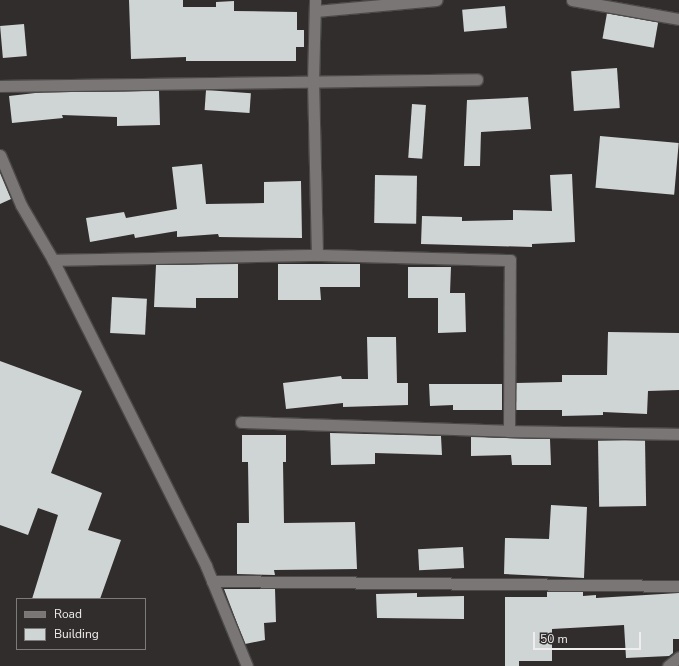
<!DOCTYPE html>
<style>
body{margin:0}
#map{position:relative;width:679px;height:666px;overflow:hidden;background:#312d2d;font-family:"Nunito Sans",sans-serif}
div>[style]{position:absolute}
.building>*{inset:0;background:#cfd4d5;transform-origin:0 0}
.roads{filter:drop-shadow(1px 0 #4c4a49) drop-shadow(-1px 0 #4c4a49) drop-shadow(0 1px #4c4a49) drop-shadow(0 -1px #4c4a49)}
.minor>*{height:11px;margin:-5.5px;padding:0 5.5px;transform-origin:5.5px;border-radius:5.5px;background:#7a7675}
span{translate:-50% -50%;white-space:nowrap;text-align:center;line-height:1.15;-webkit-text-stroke:4px #312d2d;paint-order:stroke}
.legend{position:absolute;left:16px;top:598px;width:130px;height:52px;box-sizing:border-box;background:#312d2d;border:1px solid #7d7a7a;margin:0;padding:5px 7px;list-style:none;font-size:12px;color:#efeded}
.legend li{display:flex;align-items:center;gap:8px;height:20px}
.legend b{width:20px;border:1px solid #7d7a7a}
.scale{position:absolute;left:533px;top:632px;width:108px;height:18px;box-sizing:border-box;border:2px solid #efeded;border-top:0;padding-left:5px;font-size:12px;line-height:14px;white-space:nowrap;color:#efeded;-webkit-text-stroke:3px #312d2d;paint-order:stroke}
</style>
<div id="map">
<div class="building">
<div style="clip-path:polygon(129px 0,183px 0,183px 7px,216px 7px,216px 2px,234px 1px,234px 11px,297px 12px,297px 30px,304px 30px,304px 47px,296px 47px,296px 61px,186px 61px,186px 57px,131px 59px)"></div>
<div style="left:505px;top:6px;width:22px;height:43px;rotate:85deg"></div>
<div style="left:607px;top:13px;width:52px;height:26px;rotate:10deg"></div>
<div style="left:24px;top:24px;width:32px;height:24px;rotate:85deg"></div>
<div style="left:617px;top:68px;width:40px;height:46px;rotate:86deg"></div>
<div style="left:206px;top:90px;width:45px;height:20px;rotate:4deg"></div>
<div style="clip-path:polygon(159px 91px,160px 125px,117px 126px,117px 117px,62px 115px,63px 118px,12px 123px,9px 96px,44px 92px)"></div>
<div style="clip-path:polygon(528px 97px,531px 129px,481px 132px,480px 166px,464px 166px,467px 100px)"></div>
<div style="left:412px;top:104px;width:14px;height:54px;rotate:4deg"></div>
<div style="left:600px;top:136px;width:79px;height:52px;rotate:5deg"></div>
<div style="clip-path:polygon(202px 164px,206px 204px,264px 203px,264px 182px,301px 181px,302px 238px,219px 237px,218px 234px,177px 237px,177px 231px,135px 238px,134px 234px,90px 242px,86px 218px,124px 212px,126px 218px,177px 209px,172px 167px)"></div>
<div style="clip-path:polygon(0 173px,11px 199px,0 204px)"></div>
<div style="clip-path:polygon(572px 174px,575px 242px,532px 244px,532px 247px,421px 244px,422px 216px,462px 217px,462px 221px,513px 220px,513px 210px,552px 211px,550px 175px)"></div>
<div style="left:375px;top:175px;width:42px;height:48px;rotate:1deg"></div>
<div style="clip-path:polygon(238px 264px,238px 298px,196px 298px,196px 308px,154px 307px,156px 265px)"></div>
<div style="clip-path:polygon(278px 264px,360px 264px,360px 287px,320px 287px,321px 300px,278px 300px)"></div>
<div style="clip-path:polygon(408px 267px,451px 267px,450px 293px,465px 293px,466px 332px,438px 333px,438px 298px,408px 298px)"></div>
<div style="left:112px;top:297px;width:35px;height:36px;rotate:3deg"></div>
<div style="clip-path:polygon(608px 332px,679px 333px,679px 390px,648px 391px,647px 414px,603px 412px,603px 415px,562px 416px,562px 410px,516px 410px,516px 383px,562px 382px,562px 375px,607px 375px)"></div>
<div style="clip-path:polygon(367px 337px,396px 337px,397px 383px,408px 383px,408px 405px,343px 407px,343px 403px,286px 409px,283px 383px,341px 376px,342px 379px,368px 379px)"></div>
<div style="clip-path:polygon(0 361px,82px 391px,51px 473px,102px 493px,88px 530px,121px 540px,100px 599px,32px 599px,58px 515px,38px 508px,28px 535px,0 525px)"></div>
<div style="clip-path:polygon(429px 384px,502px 384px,502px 410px,453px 410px,453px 405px,430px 406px)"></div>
<div style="clip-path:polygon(330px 433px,441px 436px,442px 455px,375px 453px,375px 464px,331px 465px)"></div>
<div style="clip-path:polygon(242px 435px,286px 435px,286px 462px,283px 462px,284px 523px,355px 522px,357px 569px,274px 570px,275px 575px,237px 574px,237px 523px,249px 523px,248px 462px,242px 462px)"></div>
<div style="clip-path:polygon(471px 437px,550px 439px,551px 465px,512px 465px,511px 455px,471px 456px)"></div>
<div style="left:645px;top:440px;width:66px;height:47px;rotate:89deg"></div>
<div style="clip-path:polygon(551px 505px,587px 507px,584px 578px,504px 574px,505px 538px,549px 539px)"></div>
<div style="left:463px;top:547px;width:21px;height:45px;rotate:87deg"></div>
<div style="clip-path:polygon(224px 589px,275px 589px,276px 622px,264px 623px,265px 640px,245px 644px)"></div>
<div style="clip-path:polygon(547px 592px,583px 592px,583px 596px,596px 595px,596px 598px,679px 593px,679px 639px,673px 639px,673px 653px,669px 656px,626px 658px,624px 625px,552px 629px,552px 661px,519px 661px,519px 666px,505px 666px,505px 597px,547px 597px)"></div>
<div style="clip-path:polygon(417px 593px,417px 597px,464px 596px,464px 619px,377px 618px,376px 594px)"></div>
</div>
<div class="roads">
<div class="minor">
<div style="left:572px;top:0;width:109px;rotate:10.1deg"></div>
<div style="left:316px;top:11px;width:121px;rotate:-5.2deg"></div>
<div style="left:0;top:86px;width:477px;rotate:-0.8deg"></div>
<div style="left:0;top:155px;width:54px;rotate:67.2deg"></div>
<div style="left:21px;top:205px;width:64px;rotate:59.8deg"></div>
<div style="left:53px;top:260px;width:264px;rotate:-1.1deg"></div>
<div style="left:317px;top:255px;width:172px;rotate:-91.3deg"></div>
<div style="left:313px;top:83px;width:83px;rotate:-88.6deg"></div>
<div style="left:53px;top:260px;width:342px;rotate:63.4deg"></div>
<div style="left:206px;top:566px;width:108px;rotate:67.7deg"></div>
<div style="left:241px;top:422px;width:268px;rotate:1.9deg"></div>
<div style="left:509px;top:431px;width:171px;rotate:-89.7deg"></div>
<div style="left:510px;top:260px;width:193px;rotate:-178.5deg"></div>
<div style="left:509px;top:431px;width:170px;rotate:1deg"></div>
<div style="left:212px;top:581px;width:467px;rotate:0.6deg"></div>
<div style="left:668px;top:666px;width:14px;rotate:-39deg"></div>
</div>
</div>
<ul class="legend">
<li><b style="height:5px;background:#7a7675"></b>Road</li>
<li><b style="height:11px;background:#cfd4d5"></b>Building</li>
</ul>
<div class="scale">50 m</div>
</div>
